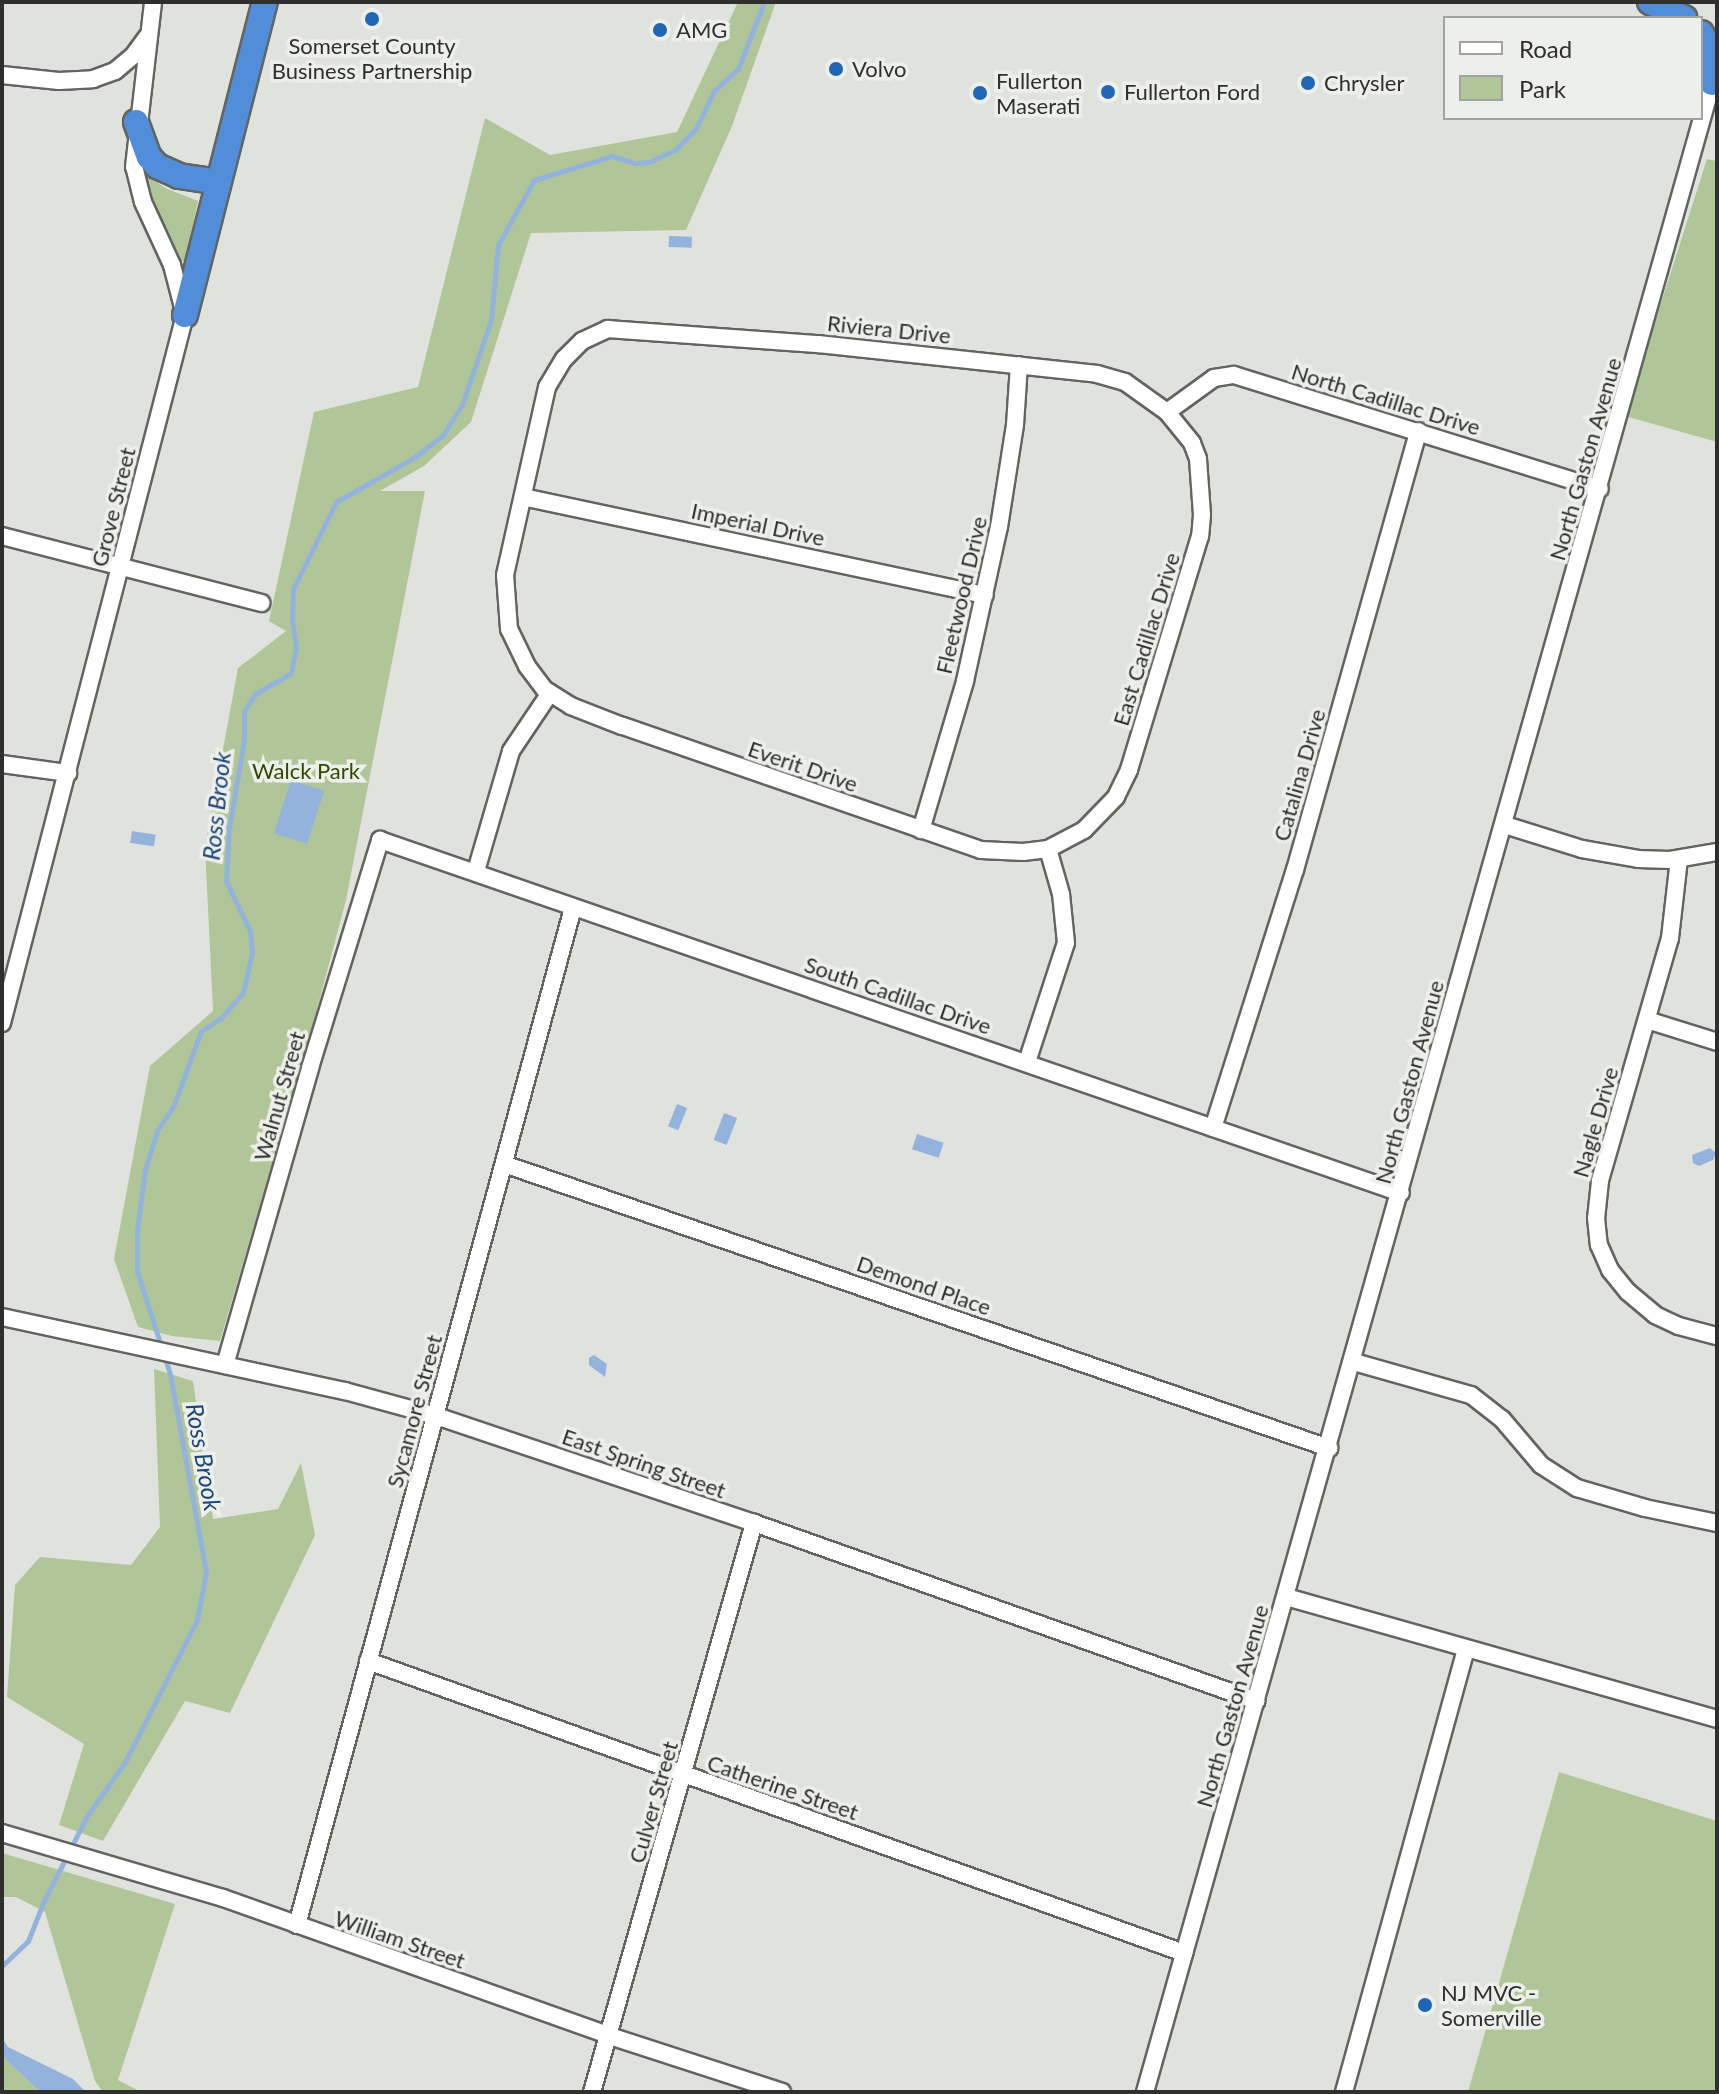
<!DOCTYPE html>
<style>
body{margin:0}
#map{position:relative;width:1719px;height:2094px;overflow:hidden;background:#e0e3dd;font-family:Lato,sans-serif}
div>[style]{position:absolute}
.green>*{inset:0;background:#b1c698}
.water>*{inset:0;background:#94b3dc;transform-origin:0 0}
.stream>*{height:5px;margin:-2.5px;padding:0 2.5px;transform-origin:2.5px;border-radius:2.5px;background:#94b3dc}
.roads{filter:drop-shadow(2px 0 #62655f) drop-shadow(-2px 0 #62655f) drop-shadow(0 2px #62655f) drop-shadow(0 -2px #62655f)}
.minor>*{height:16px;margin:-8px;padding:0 8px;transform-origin:8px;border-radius:8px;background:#fff}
.highway>*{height:24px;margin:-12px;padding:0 12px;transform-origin:12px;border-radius:12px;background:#518dd9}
.dots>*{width:22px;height:22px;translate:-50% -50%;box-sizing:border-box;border:4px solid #edf0ea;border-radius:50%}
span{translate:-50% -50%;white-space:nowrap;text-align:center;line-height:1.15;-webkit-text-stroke:7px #edf0ea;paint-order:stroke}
.poi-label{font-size:22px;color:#2f302e}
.left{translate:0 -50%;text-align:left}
.street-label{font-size:22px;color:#2f302e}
.park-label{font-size:22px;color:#324a00}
.water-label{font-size:24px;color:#1c4578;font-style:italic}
.frame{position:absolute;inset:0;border:4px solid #2f302e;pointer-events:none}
.legend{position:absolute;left:1443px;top:16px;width:260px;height:104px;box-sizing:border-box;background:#edf0ea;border:2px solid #a1a39f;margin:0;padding:10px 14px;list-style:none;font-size:24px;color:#2f302e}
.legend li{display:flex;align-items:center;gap:16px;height:40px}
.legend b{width:40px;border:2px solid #a1a39f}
</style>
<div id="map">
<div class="green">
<div style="clip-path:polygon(738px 2px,776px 2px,732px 126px,686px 230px,531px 233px,471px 422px,424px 466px,380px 491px,425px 491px,346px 900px,311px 1032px,220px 1341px,172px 1336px,138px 1327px,114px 1259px,150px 1066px,213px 1011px,205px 847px,238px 668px,286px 631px,269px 621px,314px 412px,418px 387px,485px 118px,550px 155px,677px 132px)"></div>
<div style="clip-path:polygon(1707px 159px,1717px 161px,1717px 442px,1625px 416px)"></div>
<div style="clip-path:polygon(147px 175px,165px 188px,198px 201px,186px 261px,182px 261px,148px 190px,143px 176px)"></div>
<div style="clip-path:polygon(154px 1369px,193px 1381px,213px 1519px,278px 1509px,301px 1463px,315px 1535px,230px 1713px,185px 1701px,103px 1841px,59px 1825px,84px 1744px,7px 1697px,15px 1585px,40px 1557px,131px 1565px,160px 1527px)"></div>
<div style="clip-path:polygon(1559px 1772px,1717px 1821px,1717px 2092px,1468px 2092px)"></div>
<div style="clip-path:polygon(2px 1853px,175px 1904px,118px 2080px,141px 2092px,103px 2092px,95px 2081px,45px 1912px,16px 1897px,2px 1897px)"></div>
<div style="clip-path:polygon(2px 2056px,40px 2092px,2px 2092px)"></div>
</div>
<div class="water">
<div style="left:669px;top:236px;width:23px;height:11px;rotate:2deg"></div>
<div style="left:291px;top:780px;width:35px;height:56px;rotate:18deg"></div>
<div style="left:132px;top:831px;width:24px;height:12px;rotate:9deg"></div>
<div style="left:677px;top:1104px;width:11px;height:24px;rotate:22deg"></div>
<div style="left:724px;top:1113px;width:14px;height:29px;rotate:21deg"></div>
<div style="left:917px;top:1134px;width:28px;height:16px;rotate:18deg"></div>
<div style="clip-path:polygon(1710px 1148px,1716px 1153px,1713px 1160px,1699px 1166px,1693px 1163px,1692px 1155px)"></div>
<div style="clip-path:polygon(594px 1355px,607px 1364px,605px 1377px,589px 1365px,589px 1358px)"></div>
<div style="clip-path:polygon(2px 2038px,8px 2047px,73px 2079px,86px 2092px,40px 2092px,2px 2056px)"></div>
</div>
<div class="stream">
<div style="left:2px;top:1966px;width:36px;rotate:-44deg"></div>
<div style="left:28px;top:1941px;width:41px;rotate:-68.5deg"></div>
<div style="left:43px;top:1903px;width:97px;rotate:-63.2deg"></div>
<div style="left:87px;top:1816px;width:66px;rotate:-54.9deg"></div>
<div style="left:125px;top:1762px;width:159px;rotate:-63.1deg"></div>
<div style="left:197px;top:1620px;width:49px;rotate:-79.4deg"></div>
<div style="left:206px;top:1572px;width:201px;rotate:-100.3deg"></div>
<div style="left:170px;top:1374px;width:108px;rotate:-107.8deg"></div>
<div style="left:137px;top:1271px;width:41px;rotate:-90deg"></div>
<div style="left:137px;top:1230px;width:61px;rotate:-82.4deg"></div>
<div style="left:145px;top:1170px;width:41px;rotate:-72.9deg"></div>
<div style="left:157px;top:1131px;width:31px;rotate:-57deg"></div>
<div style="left:174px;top:1105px;width:79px;rotate:-70deg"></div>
<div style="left:201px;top:1031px;width:24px;rotate:-33deg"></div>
<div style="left:221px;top:1018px;width:33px;rotate:-49deg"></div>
<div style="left:243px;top:993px;width:42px;rotate:-77.6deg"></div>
<div style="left:252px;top:952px;width:21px;rotate:-95deg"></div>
<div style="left:250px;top:931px;width:55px;rotate:-115.6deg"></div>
<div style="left:226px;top:881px;width:53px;rotate:-86.8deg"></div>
<div style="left:229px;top:828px;width:89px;rotate:-80.3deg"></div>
<div style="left:244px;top:740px;width:29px;rotate:-90deg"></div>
<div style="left:244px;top:711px;width:20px;rotate:-57deg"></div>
<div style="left:255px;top:694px;width:42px;rotate:-30.3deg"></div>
<div style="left:291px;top:673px;width:25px;rotate:-79deg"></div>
<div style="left:296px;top:648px;width:28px;rotate:-98deg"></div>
<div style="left:292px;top:620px;width:31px;rotate:-88deg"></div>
<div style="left:293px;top:589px;width:97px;rotate:-63.7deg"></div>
<div style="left:336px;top:502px;width:91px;rotate:-29.7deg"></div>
<div style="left:415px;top:457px;width:36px;rotate:-38deg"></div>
<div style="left:443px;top:435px;width:36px;rotate:-58deg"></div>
<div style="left:462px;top:405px;width:90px;rotate:-71.2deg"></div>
<div style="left:491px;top:320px;width:75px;rotate:-84.7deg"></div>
<div style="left:498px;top:245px;width:74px;rotate:-61deg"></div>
<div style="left:534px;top:180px;width:82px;rotate:-17.1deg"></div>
<div style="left:612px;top:156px;width:24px;rotate:17deg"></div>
<div style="left:635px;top:163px;width:14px;rotate:-4deg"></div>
<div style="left:649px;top:162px;width:29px;rotate:-25deg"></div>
<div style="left:675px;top:150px;width:30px;rotate:-46deg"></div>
<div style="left:696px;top:128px;width:41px;rotate:-64.1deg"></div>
<div style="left:714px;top:91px;width:33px;rotate:-43deg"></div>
<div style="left:738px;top:69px;width:72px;rotate:-68.8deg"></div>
</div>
<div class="roads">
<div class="minor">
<div style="left:2px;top:75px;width:57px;rotate:6deg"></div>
<div style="left:59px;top:81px;width:34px;rotate:-3deg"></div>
<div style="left:93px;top:79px;width:23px;rotate:-20deg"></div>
<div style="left:115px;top:71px;width:23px;rotate:-40deg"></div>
<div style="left:133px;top:56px;width:24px;rotate:-54deg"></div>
<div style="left:608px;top:329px;width:211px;rotate:4.1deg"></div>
<div style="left:818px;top:344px;width:281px;rotate:6.1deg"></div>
<div style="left:1097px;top:374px;width:29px;rotate:16deg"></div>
<div style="left:1125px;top:382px;width:52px;rotate:35.5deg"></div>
<div style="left:1167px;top:412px;width:40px;rotate:51deg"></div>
<div style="left:1192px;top:443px;width:17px;rotate:69deg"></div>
<div style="left:1198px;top:459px;width:56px;rotate:85.9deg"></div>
<div style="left:1202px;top:515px;width:21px;rotate:95deg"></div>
<div style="left:1200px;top:536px;width:245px;rotate:106.9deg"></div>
<div style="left:1129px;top:770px;width:30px;rotate:116deg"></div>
<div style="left:1116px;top:797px;width:46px;rotate:134.1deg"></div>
<div style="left:1084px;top:830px;width:41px;rotate:152.2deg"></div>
<div style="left:1048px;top:849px;width:25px;rotate:173deg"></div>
<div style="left:1023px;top:852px;width:42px;rotate:-177.3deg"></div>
<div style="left:981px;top:850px;width:380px;rotate:-160.9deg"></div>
<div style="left:622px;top:726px;width:55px;rotate:-158.6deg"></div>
<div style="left:571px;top:706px;width:31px;rotate:-148deg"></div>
<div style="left:545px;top:690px;width:30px;rotate:-127deg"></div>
<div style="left:527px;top:666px;width:41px;rotate:-115.9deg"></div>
<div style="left:509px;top:629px;width:54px;rotate:-94.2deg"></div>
<div style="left:505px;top:575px;width:193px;rotate:-77.4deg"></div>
<div style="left:547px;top:387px;width:33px;rotate:-59deg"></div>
<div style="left:564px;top:359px;width:25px;rotate:-45deg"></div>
<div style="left:582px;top:341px;width:29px;rotate:-25deg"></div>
<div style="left:1167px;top:412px;width:58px;rotate:-35.9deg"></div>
<div style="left:1214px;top:378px;width:20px;rotate:-9deg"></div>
<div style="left:1234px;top:375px;width:383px;rotate:17.3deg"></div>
<div style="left:523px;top:497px;width:472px;rotate:12deg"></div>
<div style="left:2px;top:536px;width:268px;rotate:14.5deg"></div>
<div style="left:2px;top:764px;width:67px;rotate:7.8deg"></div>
<div style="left:1505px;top:825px;width:81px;rotate:17.3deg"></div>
<div style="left:1582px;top:849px;width:57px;rotate:10.1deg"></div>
<div style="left:1638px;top:859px;width:32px;rotate:2deg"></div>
<div style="left:1670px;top:860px;width:48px;rotate:-9.7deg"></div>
<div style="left:921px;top:830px;width:155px;rotate:-73.5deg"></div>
<div style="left:965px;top:681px;width:158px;rotate:-77.6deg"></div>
<div style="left:999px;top:527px;width:103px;rotate:-81.1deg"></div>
<div style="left:1015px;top:425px;width:60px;rotate:-86.2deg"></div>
<div style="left:1679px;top:859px;width:80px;rotate:96.5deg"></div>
<div style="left:1670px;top:938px;width:253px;rotate:106.1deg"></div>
<div style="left:1600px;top:1181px;width:37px;rotate:96deg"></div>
<div style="left:1596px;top:1218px;width:27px;rotate:84deg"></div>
<div style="left:1599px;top:1245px;width:27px;rotate:66deg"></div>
<div style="left:1610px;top:1270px;width:28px;rotate:51deg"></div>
<div style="left:1628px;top:1292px;width:35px;rotate:40deg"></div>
<div style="left:1655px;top:1315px;width:26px;rotate:25deg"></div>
<div style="left:1679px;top:1326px;width:39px;rotate:15deg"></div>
<div style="left:476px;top:871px;width:125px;rotate:-73.7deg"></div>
<div style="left:511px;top:751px;width:70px;rotate:-56.1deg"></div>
<div style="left:1647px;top:1020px;width:73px;rotate:17.4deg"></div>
<div style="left:2px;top:1023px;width:731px;rotate:-75.51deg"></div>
<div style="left:185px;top:315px;width:52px;rotate:-104.6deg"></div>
<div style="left:172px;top:265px;width:69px;rotate:-114.7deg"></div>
<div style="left:143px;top:202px;width:36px;rotate:-104deg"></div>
<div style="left:134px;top:167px;width:166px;rotate:-83.4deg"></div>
<div style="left:1027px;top:1062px;width:125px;rotate:-71.9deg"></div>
<div style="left:1066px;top:943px;width:49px;rotate:-95.8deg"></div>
<div style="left:1061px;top:894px;width:47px;rotate:-106.1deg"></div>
<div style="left:1213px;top:1128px;width:271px;rotate:-72.4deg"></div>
<div style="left:1295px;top:870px;width:456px;rotate:-74.3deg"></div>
<div style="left:504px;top:1164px;width:873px;rotate:19deg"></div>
<div style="left:2px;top:1317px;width:351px;rotate:12.2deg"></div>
<div style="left:345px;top:1391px;width:94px;rotate:15.4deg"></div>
<div style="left:436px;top:1416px;width:336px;rotate:18.6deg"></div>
<div style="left:754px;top:1523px;width:533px;rotate:19.52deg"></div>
<div style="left:1354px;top:1362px;width:122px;rotate:15.8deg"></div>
<div style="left:1471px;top:1395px;width:39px;rotate:38deg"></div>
<div style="left:1502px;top:1419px;width:60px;rotate:49.7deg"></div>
<div style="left:1541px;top:1465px;width:43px;rotate:32.6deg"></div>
<div style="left:1577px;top:1488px;width:71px;rotate:16.4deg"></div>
<div style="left:1645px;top:1508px;width:74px;rotate:11.8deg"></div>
<div style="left:225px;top:1365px;width:309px;rotate:-74deg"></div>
<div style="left:310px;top:1068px;width:239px;rotate:-72.9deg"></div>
<div style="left:380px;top:840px;width:1080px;rotate:19.07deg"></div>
<div style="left:1286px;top:1597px;width:448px;rotate:15.8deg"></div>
<div style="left:368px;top:1661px;width:867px;rotate:19.69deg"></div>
<div style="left:2px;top:1833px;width:230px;rotate:16.4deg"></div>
<div style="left:223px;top:1898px;width:408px;rotate:19.6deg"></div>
<div style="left:607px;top:2035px;width:184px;rotate:18deg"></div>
<div style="left:297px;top:1925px;width:1054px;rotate:-74.82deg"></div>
<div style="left:592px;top:2092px;width:592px;rotate:-74.11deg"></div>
<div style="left:1145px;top:2092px;width:2087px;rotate:-74.24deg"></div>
<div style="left:1344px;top:2092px;width:459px;rotate:-74.6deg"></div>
</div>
<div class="highway">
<div style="left:1650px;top:2px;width:38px;rotate:25deg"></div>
<div style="left:1701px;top:33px;width:19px;rotate:62deg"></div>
<div style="left:1710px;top:50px;width:33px;rotate:87deg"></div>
<div style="left:136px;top:122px;width:37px;rotate:70deg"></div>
<div style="left:149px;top:157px;width:12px;rotate:48deg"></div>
<div style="left:157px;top:166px;width:24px;rotate:24deg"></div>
<div style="left:179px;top:176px;width:40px;rotate:8.5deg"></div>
<div style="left:185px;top:315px;width:323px;rotate:-75.7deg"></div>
</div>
</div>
<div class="dots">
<div style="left:372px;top:19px;background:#2165b5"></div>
<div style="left:660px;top:30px;background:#2165b5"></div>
<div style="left:836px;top:69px;background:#2165b5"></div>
<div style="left:1308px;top:83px;background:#2165b5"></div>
<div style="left:1108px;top:92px;background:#2165b5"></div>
<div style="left:980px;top:93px;background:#2165b5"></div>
<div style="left:1425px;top:2005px;background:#2165b5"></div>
</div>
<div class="poi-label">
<span class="left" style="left:676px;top:30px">AMG</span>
<span style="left:372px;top:58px">Somerset County<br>Business Partnership</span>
<span class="left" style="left:852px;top:69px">Volvo</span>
<span class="left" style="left:996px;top:93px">Fullerton<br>Maserati</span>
<span class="left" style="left:1324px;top:83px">Chrysler</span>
<span class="left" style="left:1124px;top:92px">Fullerton Ford</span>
<span class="left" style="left:1441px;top:2005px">NJ MVC -<br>Somerville</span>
</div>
<div class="street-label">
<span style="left:889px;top:329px;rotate:6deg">Riviera Drive</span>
<span style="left:1386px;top:399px;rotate:17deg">North Cadillac Drive</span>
<span style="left:1585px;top:459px;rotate:-74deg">North Gaston Avenue</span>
<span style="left:113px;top:507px;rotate:-76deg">Grove Street</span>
<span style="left:758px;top:524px;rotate:12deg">Imperial Drive</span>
<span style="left:961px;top:595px;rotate:-77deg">Fleetwood Drive</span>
<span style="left:1146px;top:639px;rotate:-73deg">East Cadillac Drive</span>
<span style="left:803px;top:766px;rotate:19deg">Everit Drive</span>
<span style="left:1299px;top:775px;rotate:-74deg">Catalina Drive</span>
<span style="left:898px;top:995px;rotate:19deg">South Cadillac Drive</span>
<span style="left:1409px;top:1082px;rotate:-75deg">North Gaston Avenue</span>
<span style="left:279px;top:1096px;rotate:-74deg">Walnut Street</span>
<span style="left:1595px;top:1122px;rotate:-74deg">Nagle Drive</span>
<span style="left:924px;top:1285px;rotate:19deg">Demond Place</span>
<span style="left:414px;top:1411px;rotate:-75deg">Sycamore Street</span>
<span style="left:644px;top:1463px;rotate:19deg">East Spring Street</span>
<span style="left:1232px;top:1706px;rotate:-74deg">North Gaston Avenue</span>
<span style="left:783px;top:1787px;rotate:19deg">Catherine Street</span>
<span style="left:653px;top:1802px;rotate:-74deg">Culver Street</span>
<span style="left:400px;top:1939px;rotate:19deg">William Street</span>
</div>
<div class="park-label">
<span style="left:306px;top:771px">Walck Park</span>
</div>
<div class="water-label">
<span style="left:216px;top:806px;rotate:-84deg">Ross Brook</span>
<span style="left:204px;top:1457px;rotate:80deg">Ross Brook</span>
</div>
<div class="frame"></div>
<ul class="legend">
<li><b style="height:10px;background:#fff"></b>Road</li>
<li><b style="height:22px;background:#b1c698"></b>Park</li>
</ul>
</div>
